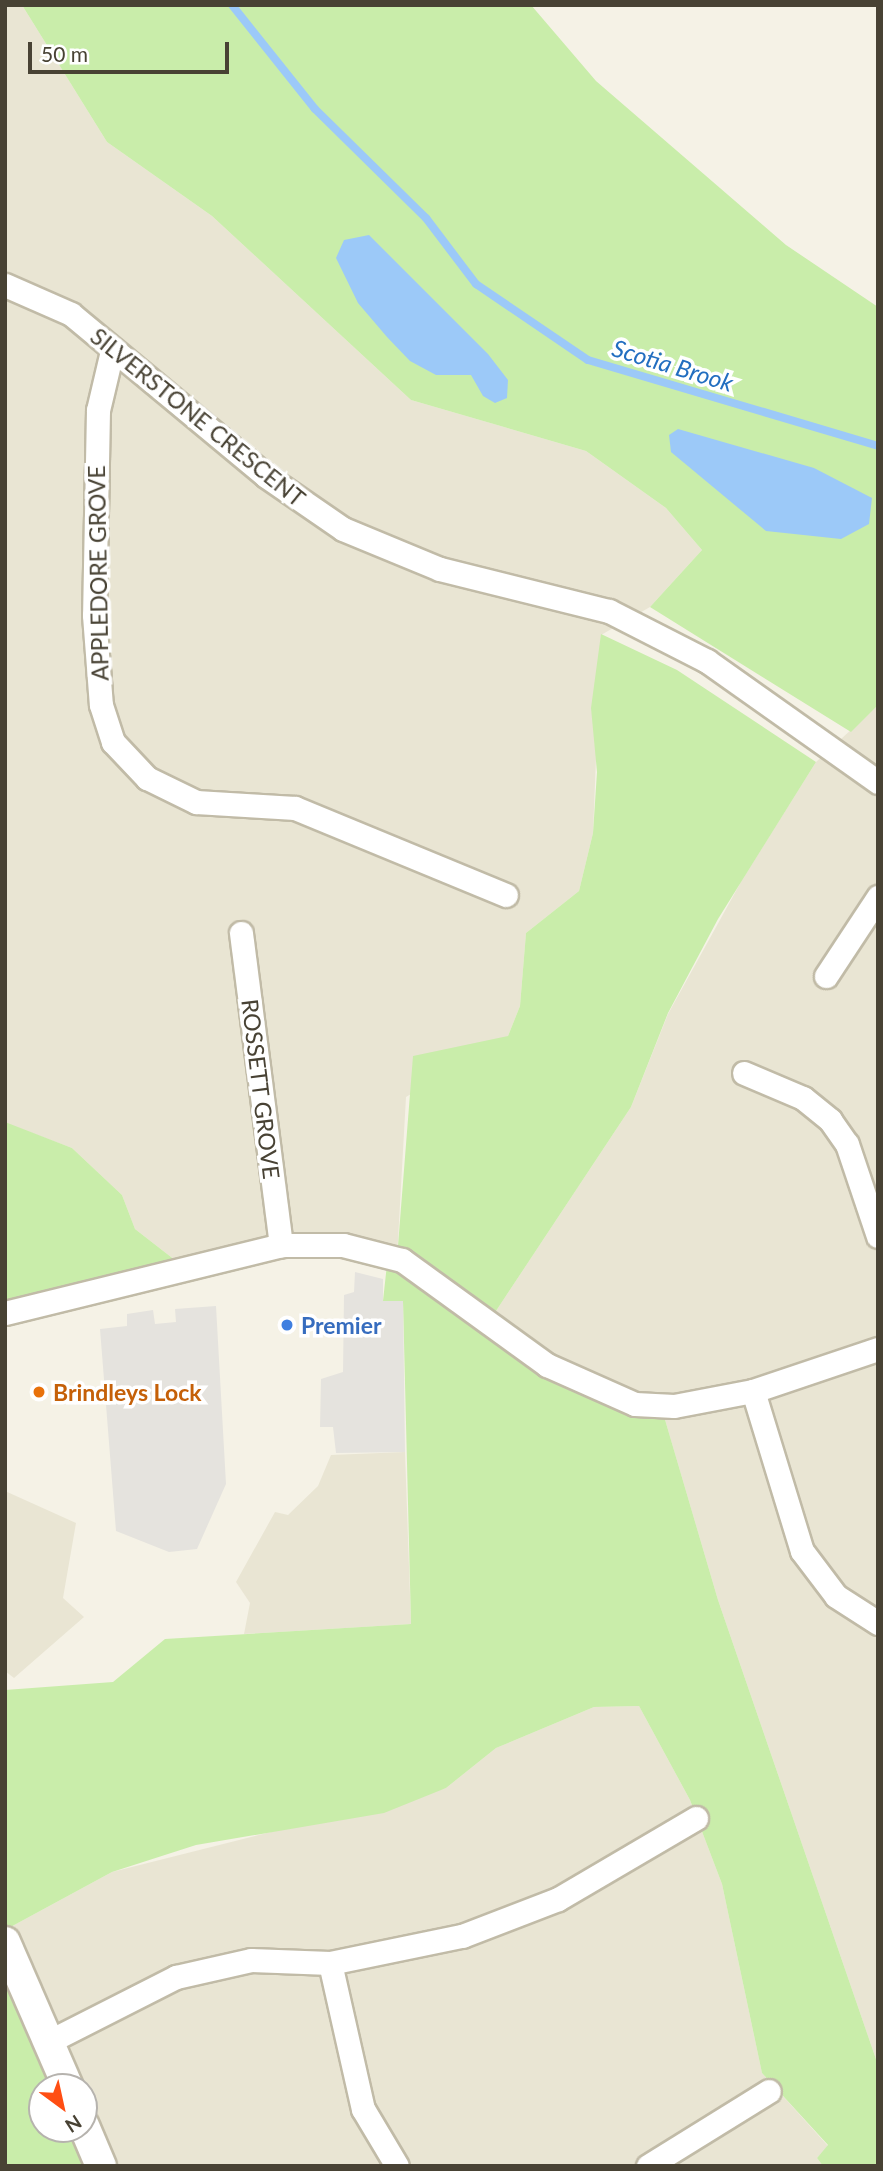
<!DOCTYPE html>
<style>
body{margin:0}
#map{position:relative;width:883px;height:2171px;overflow:hidden;background:#f5f2e6;font-family:Lato,sans-serif}
div>[style]{position:absolute}
.residential>*{inset:0;background:#e9e5d3}
.green>*{inset:0;background:#c9edaa}
.parking>*{inset:0;background:#e5e3de}
.water>*{inset:0;background:#9cc9f8}
.stream>*{height:8px;margin:-4px;padding:0 4px;transform-origin:4px;border-radius:4px;background:#9cc9f8}
.roads{filter:drop-shadow(2px 0 #c1bba7) drop-shadow(-2px 0 #c1bba7) drop-shadow(0 2px #c1bba7) drop-shadow(0 -2px #c1bba7)}
.minor>*{height:23px;margin:-11.5px;padding:0 11.5px;transform-origin:11.5px;border-radius:11.5px;background:#fff}
.tertiary>*{height:30px;margin:-15px;padding:0 15px;transform-origin:15px;border-radius:15px;background:#fff}
.dots>*{width:19px;height:19px;translate:-50% -50%;box-sizing:border-box;border:4px solid #fff;border-radius:50%}
span{translate:-50% -50%;white-space:nowrap;text-align:center;line-height:1.15;-webkit-text-stroke:7px #fff;paint-order:stroke}
.street-label{font-size:23px;color:#484234}
.shop-label{font-size:23px;color:#366cbe;font-weight:700}
.left{translate:0 -50%;text-align:left}
.food-label{font-size:23px;color:#c56008;font-weight:700}
.water-label{font-size:24px;color:#226ec0;font-style:italic}
.frame{position:absolute;inset:0;border:7px solid #484234;pointer-events:none}
.north{position:absolute;left:28px;top:2073px;width:70px;height:70px;box-sizing:border-box;background:#fff;border:2px solid #b6b3ae;border-radius:50%;rotate:147deg;font-size:19px;font-weight:700;line-height:28px;text-align:center;color:#484234}
.north::after{content:'';display:block;margin:auto;width:24px;height:32px;background:#ff4e13;clip-path:polygon(50% 0,100% 100%,50% 72%,0 100%)}
.scale{position:absolute;left:28px;top:42px;width:201px;height:32px;box-sizing:border-box;border:4px solid #484234;border-top:0;padding-left:9px;font-size:21px;line-height:24px;white-space:nowrap;color:#484234;-webkit-text-stroke:5px #fff;paint-order:stroke}
</style>
<div id="map">
<div class="residential">
<div style="clip-path:polygon(5px 5px,22px 5px,107px 142px,212px 216px,411px 400px,586px 451px,666px 508px,702px 550px,650px 607px,601px 635px,593px 833px,579px 891px,526px 933px,520px 1006px,508px 1036px,406px 1097px,397px 1258px,343px 1245px,189px 1271px,135px 1229px,122px 1195px,72px 1148px,5px 1123px)"></div>
<div style="clip-path:polygon(878px 705px,878px 2065px,718px 1600px,661px 1406px,635px 1404px,490px 1320px,631px 1107px,668px 1014px,742px 880px,816px 762px)"></div>
<div style="clip-path:polygon(405px 1452px,411px 1624px,244px 1634px,250px 1603px,236px 1582px,275px 1512px,288px 1515px,318px 1486px,331px 1455px)"></div>
<div style="clip-path:polygon(5px 1491px,76px 1523px,63px 1598px,84px 1617px,14px 1678px,5px 1671px)"></div>
<div style="clip-path:polygon(639px 1706px,690px 1800px,722px 1884px,762px 2073px,828px 2146px,817px 2158px,823px 2166px,101px 2166px,84px 2126px,84px 2087px,67px 2087px,5px 1930px,112px 1872px,446px 1788px,496px 1748px,594px 1707px)"></div>
</div>
<div class="green">
<div style="clip-path:polygon(22px 5px,531px 5px,596px 81px,786px 245px,878px 307px,878px 705px,851px 732px,650px 607px,702px 550px,666px 508px,586px 451px,411px 400px,212px 216px,107px 142px)"></div>
<div style="clip-path:polygon(601px 634px,677px 670px,816px 762px,718px 919px,668px 1013px,631px 1107px,490px 1320px,547px 1365px,661px 1406px,718px 1600px,878px 2065px,878px 2166px,823px 2166px,817px 2158px,828px 2145px,762px 2073px,722px 1884px,690px 1800px,639px 1706px,594px 1707px,496px 1748px,446px 1788px,384px 1813px,196px 1845px,112px 1872px,5px 1930px,5px 1690px,113px 1682px,165px 1639px,411px 1624px,403px 1302px,383px 1301px,388px 1255px,397px 1258px,413px 1056px,508px 1036px,520px 1006px,526px 933px,579px 891px,593px 833px,597px 772px,591px 708px)"></div>
<div style="clip-path:polygon(5px 1122px,72px 1148px,122px 1195px,135px 1229px,189px 1271px,5px 1313px)"></div>
<div style="clip-path:polygon(5px 1944px,67px 2087px,42px 2087px,42px 2129px,84px 2129px,101px 2166px,5px 2166px)"></div>
</div>
<div class="parking">
<div style="clip-path:polygon(355px 1272px,383px 1279px,383px 1301px,403px 1301px,405px 1452px,336px 1453px,333px 1427px,320px 1427px,321px 1379px,343px 1372px,344px 1295px,354px 1292px)"></div>
<div style="clip-path:polygon(216px 1306px,226px 1484px,197px 1549px,169px 1552px,116px 1531px,100px 1329px,127px 1326px,127px 1314px,153px 1310px,155px 1324px,176px 1322px,175px 1309px)"></div>
</div>
<div class="water">
<div style="clip-path:polygon(369px 235px,488px 354px,508px 380px,507px 398px,495px 403px,483px 396px,471px 375px,436px 375px,410px 361px,387px 337px,358px 303px,336px 258px,344px 240px)"></div>
<div style="clip-path:polygon(678px 429px,814px 468px,872px 498px,869px 524px,841px 539px,766px 531px,671px 452px,669px 435px)"></div>
</div>
<div class="stream">
<div style="left:232px;top:5px;width:133px;rotate:51.4deg"></div>
<div style="left:315px;top:109px;width:156px;rotate:44.5deg"></div>
<div style="left:426px;top:218px;width:83px;rotate:52.9deg"></div>
<div style="left:476px;top:284px;width:135px;rotate:34.2deg"></div>
<div style="left:588px;top:360px;width:302px;rotate:16.5deg"></div>
</div>
<div class="roads">
<div class="minor">
<div style="left:5px;top:285px;width:72px;rotate:23.7deg"></div>
<div style="left:71px;top:314px;width:254px;rotate:39.7deg"></div>
<div style="left:266px;top:476px;width:93px;rotate:34.5deg"></div>
<div style="left:343px;top:529px;width:105px;rotate:22.4deg"></div>
<div style="left:440px;top:569px;width:174px;rotate:14deg"></div>
<div style="left:609px;top:611px;width:110px;rotate:27deg"></div>
<div style="left:707px;top:661px;width:209px;rotate:35.3deg"></div>
<div style="left:112px;top:351px;width:61px;rotate:103.3deg"></div>
<div style="left:98px;top:410px;width:205px;rotate:91.1deg"></div>
<div style="left:94px;top:615px;width:90px;rotate:85.6deg"></div>
<div style="left:101px;top:705px;width:39px;rotate:72deg"></div>
<div style="left:113px;top:742px;width:50px;rotate:46.6deg"></div>
<div style="left:147px;top:778px;width:55px;rotate:26.1deg"></div>
<div style="left:196px;top:802px;width:99px;rotate:3.5deg"></div>
<div style="left:295px;top:808px;width:228px;rotate:22.4deg"></div>
<div style="left:241px;top:933px;width:315px;rotate:82.7deg"></div>
<div style="left:826px;top:976px;width:95px;rotate:-56.6deg"></div>
<div style="left:744px;top:1073px;width:64px;rotate:23deg"></div>
<div style="left:803px;top:1098px;width:35px;rotate:39deg"></div>
<div style="left:830px;top:1120px;width:29px;rotate:55deg"></div>
<div style="left:847px;top:1144px;width:97px;rotate:71.4deg"></div>
<div style="left:5px;top:1313px;width:284px;rotate:-13.8deg"></div>
<div style="left:281px;top:1245px;width:62px"></div>
<div style="left:343px;top:1245px;width:61px;rotate:14.3deg"></div>
<div style="left:402px;top:1260px;width:179px;rotate:35.9deg"></div>
<div style="left:547px;top:1365px;width:96px;rotate:23.9deg"></div>
<div style="left:635px;top:1404px;width:39px;rotate:3deg"></div>
<div style="left:674px;top:1406px;width:80px;rotate:-10.8deg"></div>
<div style="left:753px;top:1391px;width:132px;rotate:-18.6deg"></div>
<div style="left:753px;top:1391px;width:167px;rotate:73deg"></div>
<div style="left:802px;top:1551px;width:56px;rotate:52.9deg"></div>
<div style="left:836px;top:1596px;width:50px;rotate:32.7deg"></div>
<div style="left:330px;top:1963px;width:150px;rotate:77.3deg"></div>
<div style="left:363px;top:2109px;width:66px;rotate:59.2deg"></div>
<div style="left:48px;top:2042px;width:144px;rotate:-26.9deg"></div>
<div style="left:176px;top:1977px;width:77px;rotate:-12.8deg"></div>
<div style="left:251px;top:1960px;width:79px;rotate:2.2deg"></div>
<div style="left:330px;top:1963px;width:135px;rotate:-11.6deg"></div>
<div style="left:462px;top:1936px;width:103px;rotate:-21.1deg"></div>
<div style="left:558px;top:1899px;width:160px;rotate:-30.4deg"></div>
<div style="left:648px;top:2166px;width:142px;rotate:-31.8deg"></div>
</div>
<div class="tertiary">
<div style="left:5px;top:1942px;width:158px;rotate:66.5deg"></div>
<div style="left:84px;top:2126px;width:43px;rotate:67deg"></div>
</div>
</div>
<div class="dots">
<div style="left:287px;top:1325px;background:#3f7fe0"></div>
<div style="left:39px;top:1392px;background:#e8710a"></div>
</div>
<div class="street-label">
<span style="left:198px;top:417px;rotate:39deg">SILVERSTONE CRESCENT</span>
<span style="left:98px;top:573px;rotate:-91deg">APPLEDORE GROVE</span>
<span style="left:261px;top:1089px;rotate:83deg">ROSSETT GROVE</span>
</div>
<div class="shop-label">
<span class="left" style="left:301px;top:1325px">Premier</span>
</div>
<div class="food-label">
<span class="left" style="left:53px;top:1392px">Brindleys Lock</span>
</div>
<div class="water-label">
<span style="left:673px;top:365px;rotate:17deg">Scotia Brook</span>
</div>
<div class="frame"></div>
<div class="north">N</div>
<div class="scale">50 m</div>
</div>
